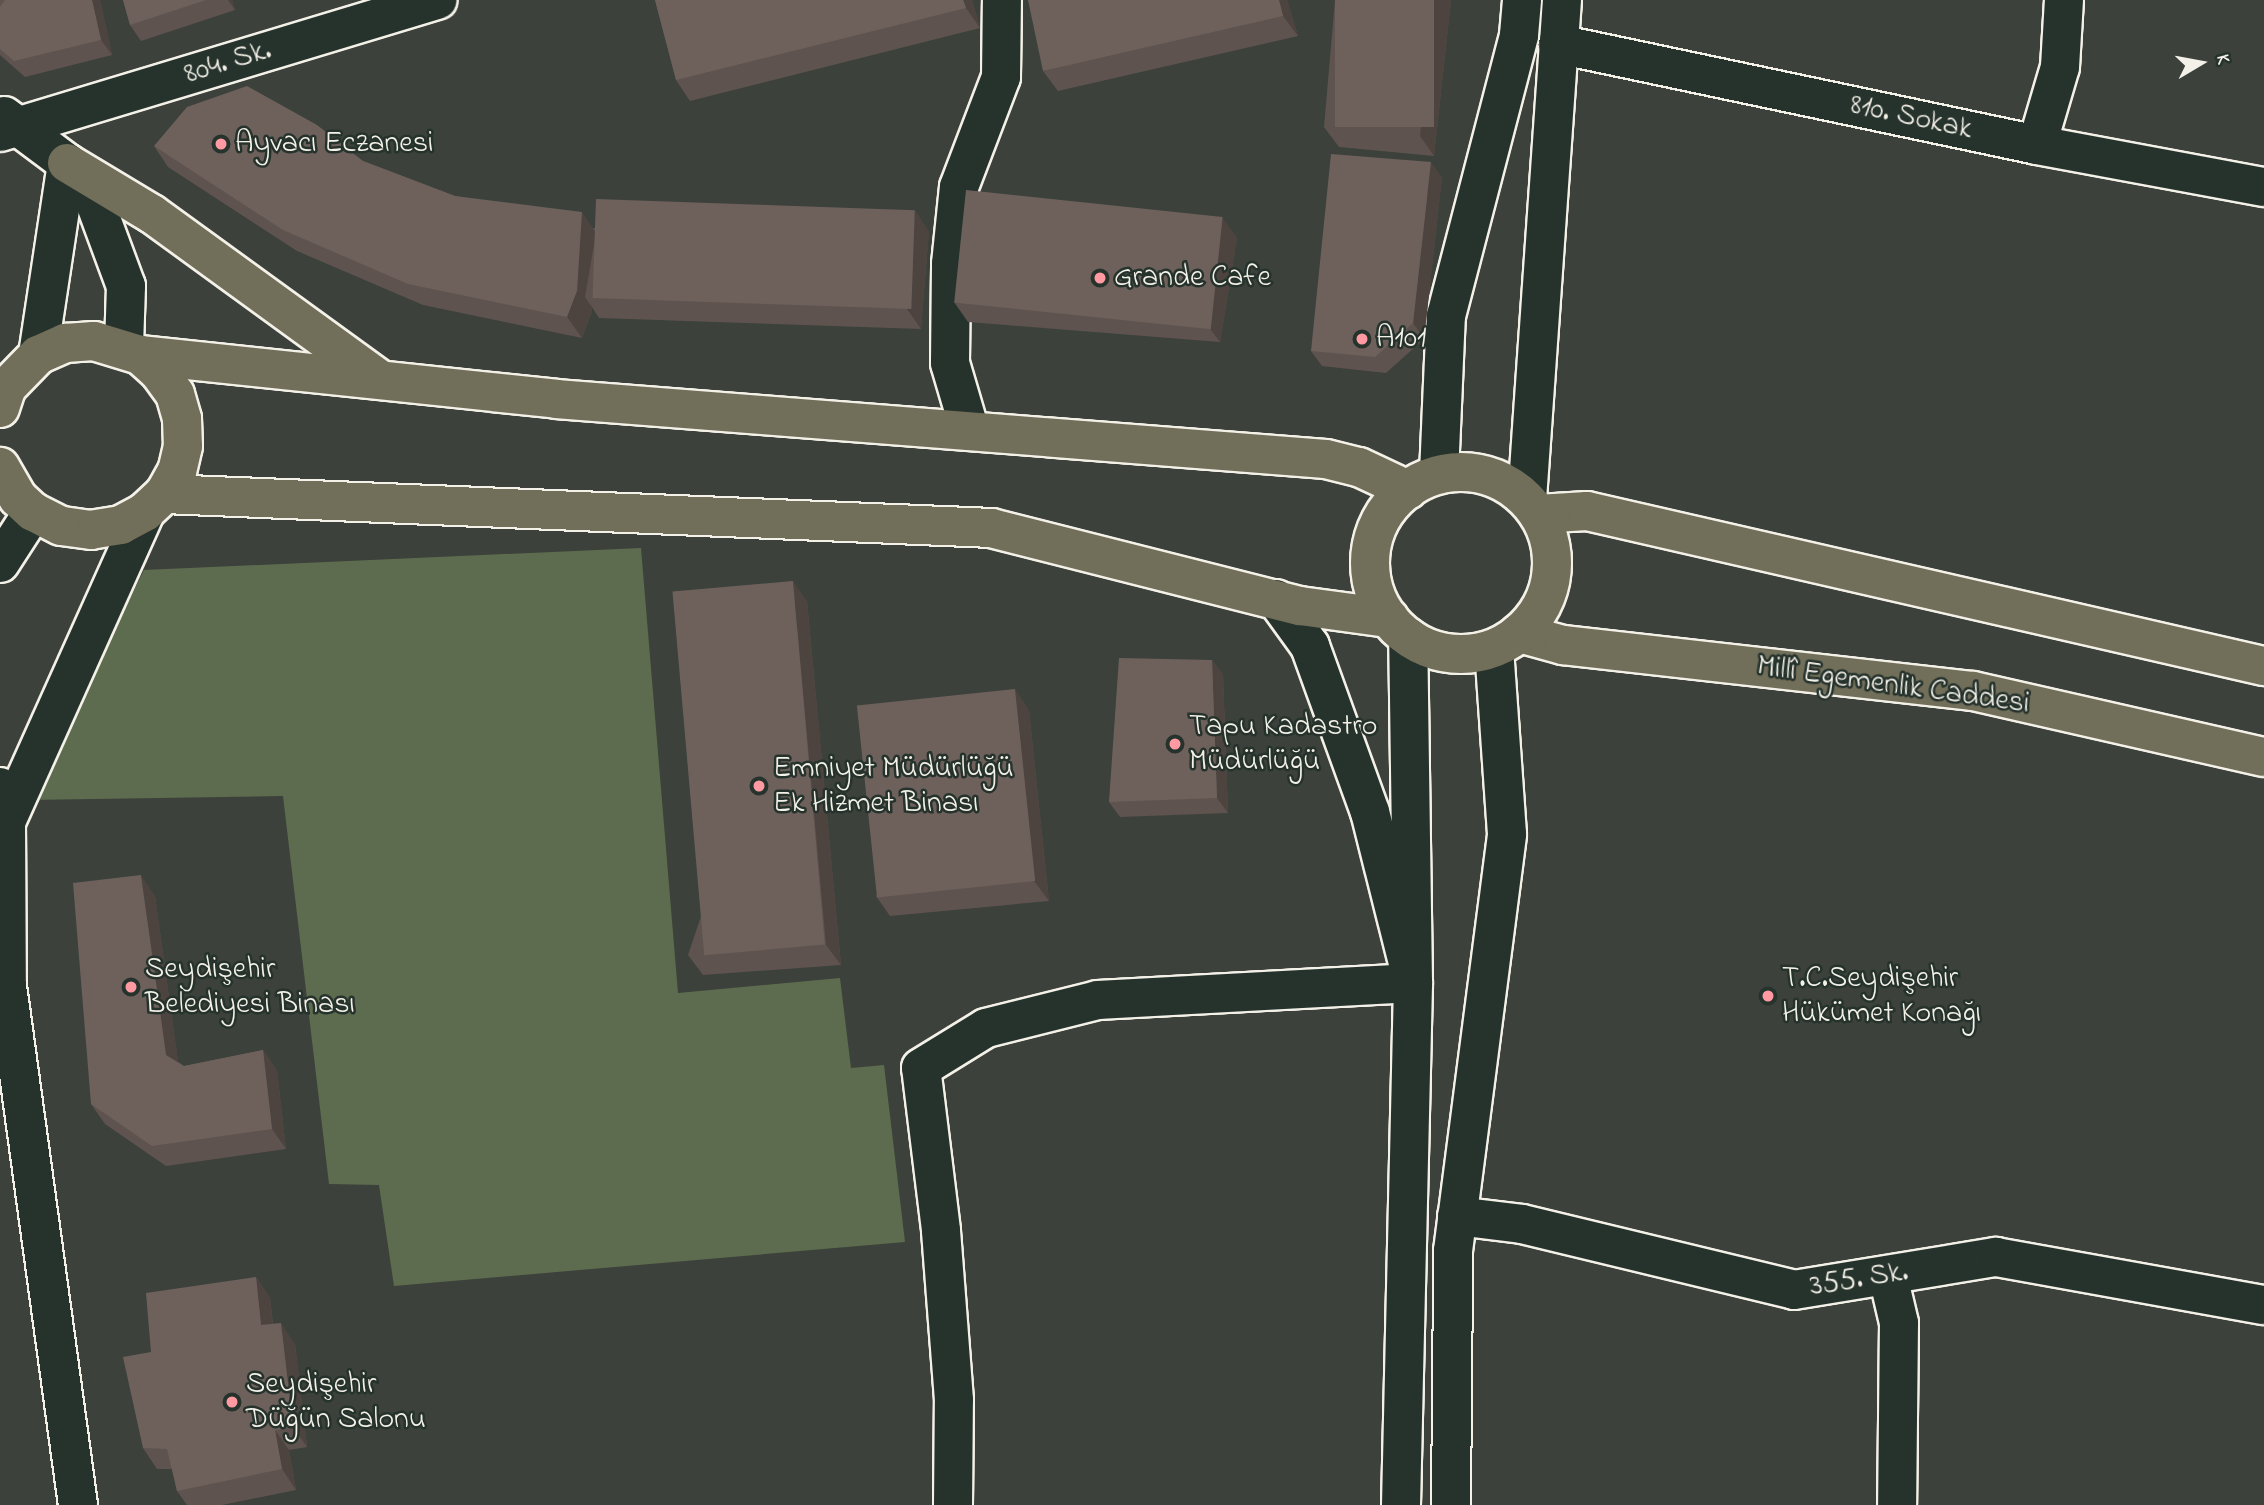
<!DOCTYPE html>
<meta charset="utf-8">
<style>
body{margin:0}
#map{position:relative;width:2264px;height:1505px;overflow:hidden;background:#3c413b;font-family:"Indie Flower",sans-serif}
div>[style]{position:absolute}
.green>*{inset:0;background:#5d6c4e}
.roads{filter:drop-shadow(2px 0 #f4f1e8) drop-shadow(-2px 0 #f4f1e8) drop-shadow(0 2px #f4f1e8) drop-shadow(0 -2px #f4f1e8)}
.minor>*{height:38px;margin:-19px;padding:0 19px;transform-origin:19px;border-radius:19px;background:#26332d}
.major>*{height:38px;margin:-19px;padding:0 19px;transform-origin:19px;border-radius:19px;background:#716e59}
.major>.ring{margin:-19px;padding:0;box-sizing:content-box;background:none;border:38px solid #716e59;border-radius:50%}
.wall>*{inset:0;background:#5f534f}
.shaded-wall>*{inset:0;background:#4d4440}
.building>*{inset:0;background:#6e615c;transform-origin:0 0}
.dots>*{width:19px;height:19px;translate:-50% -50%;box-sizing:border-box;border:4px solid #26332d;border-radius:50%}
span{translate:-50% -50%;white-space:nowrap;text-align:center;line-height:1.15;-webkit-text-stroke:5px #26332d;paint-order:stroke}
.street-label{font-size:30px;color:#f4f1e8}
.poi-label{font-size:30px;color:#f4f1e8}
.left{translate:0 -50%;text-align:left}
.north{position:absolute;left:2166px;top:28px;width:70px;height:70px;-webkit-text-stroke:5px #26332d;paint-order:stroke;rotate:80deg;font-size:19px;font-weight:700;line-height:28px;text-align:center;color:#f4f1e8}
.north::after{content:'';display:block;margin:auto;width:24px;height:32px;background:#f4f1e8;clip-path:polygon(50% 0,100% 100%,50% 72%,0 100%)}
</style>
<div id="map">
<div class="green">
<div style="clip-path:polygon(641px 548px,678px 993px,840px 978px,851px 1068px,884px 1065px,905px 1242px,394px 1286px,379px 1185px,329px 1184px,283px 796px,28px 800px,144px 570px)"></div>
</div>
<div class="roads">
<div class="minor">
<div style="left:1558px;top:44px;width:490px;rotate:11.9deg"></div>
<div style="left:2037px;top:145px;width:231px;rotate:10.5deg"></div>
<div style="left:4px;top:116px;width:79px;rotate:36.7deg"></div>
<div style="left:67px;top:163px;width:43px;rotate:52.6deg"></div>
<div style="left:93px;top:197px;width:95px;rotate:69.7deg"></div>
<div style="left:126px;top:286px;width:61px;rotate:91.9deg"></div>
<div style="left:0;top:132px;width:457px;rotate:-16.8deg"></div>
<div style="left:2037px;top:145px;width:81px;rotate:-73.6deg"></div>
<div style="left:2060px;top:67px;width:67px;rotate:-86.6deg"></div>
<div style="left:38px;top:355px;width:194px;rotate:-81.4deg"></div>
<div style="left:970px;top:431px;width:71px;rotate:-106.4deg"></div>
<div style="left:950px;top:363px;width:99px;rotate:-89.4deg"></div>
<div style="left:951px;top:264px;width:77px;rotate:-84.1deg"></div>
<div style="left:959px;top:187px;width:118px;rotate:-69.1deg"></div>
<div style="left:1001px;top:77px;width:77px;rotate:-89.3deg"></div>
<div style="left:1439px;top:474px;width:158px;rotate:-87.5deg"></div>
<div style="left:1446px;top:316px;width:290px;rotate:-75.4deg"></div>
<div style="left:1519px;top:35px;width:35px;rotate:-85deg"></div>
<div style="left:1527px;top:499px;width:500px;rotate:-85.99deg"></div>
<div style="left:0;top:563px;width:61px;rotate:-57.1deg"></div>
<div style="left:0;top:787px;width:36px;rotate:80deg"></div>
<div style="left:6px;top:822px;width:164px;rotate:89.7deg"></div>
<div style="left:7px;top:986px;width:524px;rotate:82.21deg"></div>
<div style="left:6px;top:822px;width:340px;rotate:-65.8deg"></div>
<div style="left:1457px;top:1216px;width:65px;rotate:7deg"></div>
<div style="left:1522px;top:1224px;width:280px;rotate:13.6deg"></div>
<div style="left:1794px;top:1290px;width:205px;rotate:-9.3deg"></div>
<div style="left:1996px;top:1257px;width:272px;rotate:10.2deg"></div>
<div style="left:1888px;top:1276px;width:48px;rotate:76.8deg"></div>
<div style="left:1899px;top:1323px;width:182px;rotate:90.6deg"></div>
<div style="left:953px;top:1505px;width:105px;rotate:-89.5deg"></div>
<div style="left:954px;top:1400px;width:170px;rotate:-94.4deg"></div>
<div style="left:941px;top:1230px;width:163px;rotate:-97deg"></div>
<div style="left:921px;top:1068px;width:76px;rotate:-31.6deg"></div>
<div style="left:986px;top:1028px;width:115px;rotate:-14deg"></div>
<div style="left:1098px;top:1000px;width:315px;rotate:-3.1deg"></div>
<div style="left:1413px;top:983px;width:176px;rotate:-104.1deg"></div>
<div style="left:1370px;top:812px;width:177px;rotate:-109.9deg"></div>
<div style="left:1310px;top:646px;width:58px;rotate:-125.9deg"></div>
<div style="left:1401px;top:1505px;width:522px;rotate:-88.68deg"></div>
<div style="left:1413px;top:983px;width:346px;rotate:-90.8deg"></div>
<div style="left:1451px;top:1505px;width:254px;rotate:-89.5deg"></div>
<div style="left:1453px;top:1251px;width:420px;rotate:-82.6deg"></div>
<div style="left:1507px;top:834px;width:185px;rotate:-94deg"></div>
</div>
<div class="major">
<div style="left:67px;top:163px;width:99px;rotate:31deg"></div>
<div style="left:152px;top:214px;width:281px;rotate:36deg"></div>
<div style="left:140px;top:355px;width:418px;rotate:6deg"></div>
<div style="left:556px;top:399px;width:772px;rotate:4.46deg"></div>
<div style="left:1326px;top:459px;width:34px;rotate:14deg"></div>
<div style="left:1359px;top:467px;width:54px;rotate:25.1deg"></div>
<div style="left:0;top:408px;width:22px;rotate:-72deg"></div>
<div style="left:7px;top:387px;width:45px;rotate:-45.9deg"></div>
<div style="left:38px;top:355px;width:30px;rotate:-24deg"></div>
<div style="left:65px;top:343px;width:29px;rotate:-4deg"></div>
<div style="left:94px;top:341px;width:48px;rotate:16.9deg"></div>
<div style="left:140px;top:355px;width:25px;rotate:42deg"></div>
<div style="left:159px;top:372px;width:27px;rotate:54deg"></div>
<div style="left:175px;top:394px;width:26px;rotate:74deg"></div>
<div style="left:182px;top:419px;width:27px;rotate:88deg"></div>
<div style="left:183px;top:446px;width:26px;rotate:103deg"></div>
<div style="left:177px;top:471px;width:26px;rotate:119deg"></div>
<div style="left:164px;top:494px;width:26px;rotate:137deg"></div>
<div style="left:145px;top:512px;width:27px;rotate:152deg"></div>
<div style="left:121px;top:525px;width:30px;rotate:171deg"></div>
<div style="left:91px;top:530px;width:30px;rotate:-172deg"></div>
<div style="left:61px;top:526px;width:31px;rotate:-153deg"></div>
<div style="left:33px;top:512px;width:21px;rotate:-137deg"></div>
<div style="left:18px;top:498px;width:36px;rotate:-120deg"></div>
<div class="ring" style="left:1370px;top:472px;width:144px;height:144px"></div>
<div style="left:164px;top:494px;width:828px;rotate:2.35deg"></div>
<div style="left:991px;top:528px;width:319px;rotate:14.2deg"></div>
<div style="left:1300px;top:606px;width:90px;rotate:7.7deg"></div>
<div style="left:1538px;top:514px;width:49px;rotate:-3.5deg"></div>
<div style="left:1587px;top:511px;width:695px;rotate:12.9deg"></div>
<div style="left:1519px;top:633px;width:46px;rotate:15.3deg"></div>
<div style="left:1563px;top:645px;width:413px;rotate:6.4deg"></div>
<div style="left:1973px;top:691px;width:298px;rotate:12.8deg"></div>
</div>
</div>
<div class="wall">
<div style="clip-path:polygon(0 0,100px 0,112px 55px,25px 77px,0 55px)"></div>
<div style="clip-path:polygon(123px 0,232px 0,235px 10px,141px 41px,130px 25px)"></div>
<div style="clip-path:polygon(655px 0,972px 0,980px 28px,690px 101px,676px 80px)"></div>
<div style="clip-path:polygon(1287px 0,1298px 36px,1058px 91px,1043px 71px)"></div>
<div style="clip-path:polygon(1335px 0,1451px 0,1434px 156px,1339px 147px,1324px 127px)"></div>
<div style="clip-path:polygon(154px 146px,363px 161px,455px 196px,593px 228px,929px 231px,921px 329px,599px 318px,592px 307px,592px 311px,582px 338px,423px 305px,297px 251px,168px 167px)"></div>
<div style="clip-path:polygon(1442px 177px,1424px 339px,1386px 373px,1322px 366px,1311px 351px)"></div>
<div style="clip-path:polygon(1222px 218px,1237px 238px,1220px 342px,968px 322px,954px 302px)"></div>
<div style="clip-path:polygon(807px 601px,841px 965px,703px 975px,688px 955px)"></div>
<div style="clip-path:polygon(1212px 660px,1223px 675px,1228px 813px,1120px 817px,1109px 802px)"></div>
<div style="clip-path:polygon(1029px 710px,1049px 901px,890px 916px,876px 896px)"></div>
<div style="clip-path:polygon(155px 896px,178px 1062px,184px 1066px,263px 1050px,277px 1071px,286px 1149px,166px 1166px,105px 1124px,91px 1104px)"></div>
<div style="clip-path:polygon(256px 1277px,270px 1298px,273px 1324px,295px 1344px,307px 1447px,289px 1450px,296px 1490px,222px 1505px,187px 1505px,177px 1491px,172px 1469px,157px 1469px,143px 1448px,151px 1352px)"></div>
</div>
<div class="shaded-wall">
<div style="clip-path:polygon(92px 0,100px 0,112px 55px,101px 40px)"></div>
<div style="clip-path:polygon(228px 0,232px 0,235px 10px)"></div>
<div style="clip-path:polygon(963px 0,972px 0,980px 28px,966px 8px)"></div>
<div style="clip-path:polygon(1279px 0,1287px 0,1298px 36px,1283px 16px)"></div>
<div style="clip-path:polygon(1434px 0,1451px 0,1434px 156px,1420px 136px)"></div>
<div style="clip-path:polygon(1431px 162px,1442px 177px,1424px 339px,1413px 323px)"></div>
<div style="clip-path:polygon(915px 210px,929px 231px,921px 329px,907px 309px)"></div>
<div style="clip-path:polygon(582px 212px,596px 233px,585px 297px,592px 307px,592px 311px,582px 338px,567px 317px)"></div>
<div style="clip-path:polygon(1222px 218px,1237px 238px,1220px 342px,1205px 322px)"></div>
<div style="clip-path:polygon(793px 581px,807px 601px,841px 965px,826px 945px)"></div>
<div style="clip-path:polygon(1212px 660px,1223px 675px,1228px 813px,1217px 798px)"></div>
<div style="clip-path:polygon(1015px 689px,1029px 710px,1049px 901px,1034px 881px)"></div>
<div style="clip-path:polygon(141px 875px,155px 896px,180px 1075px,166px 1055px)"></div>
<div style="clip-path:polygon(263px 1050px,277px 1071px,286px 1149px,272px 1129px)"></div>
<div style="clip-path:polygon(256px 1277px,270px 1298px,275px 1346px,261px 1325px)"></div>
<div style="clip-path:polygon(281px 1323px,295px 1344px,307px 1447px,293px 1427px)"></div>
<div style="clip-path:polygon(275px 1430px,289px 1450px,296px 1490px,282px 1469px)"></div>
</div>
<div class="building">
<div style="clip-path:polygon(5px 0,92px 0,101px 40px,14px 61px,0 49px,0 7px)"></div>
<div style="clip-path:polygon(123px 0,206px 0,130px 25px)"></div>
<div style="clip-path:polygon(655px 0,963px 0,966px 8px,676px 80px)"></div>
<div style="clip-path:polygon(1028px 0,1279px 0,1283px 16px,1043px 71px)"></div>
<div style="left:1335px;top:0;width:99px;height:127px"></div>
<div style="clip-path:polygon(247px 86px,317px 125px,363px 161px,455px 196px,582px 212px,577px 291px,567px 317px,408px 284px,283px 230px,154px 146px,187px 107px)"></div>
<div style="clip-path:polygon(1331px 154px,1431px 162px,1413px 323px,1375px 357px,1311px 351px)"></div>
<div style="left:966px;top:190px;width:258px;height:113px;rotate:6deg"></div>
<div style="left:596px;top:199px;width:319px;height:99px;rotate:2deg"></div>
<div style="left:793px;top:581px;width:365px;height:121px;rotate:85deg"></div>
<div style="clip-path:polygon(1119px 658px,1212px 660px,1217px 798px,1109px 802px)"></div>
<div style="left:1015px;top:689px;width:193px;height:159px;rotate:84deg"></div>
<div style="clip-path:polygon(141px 875px,166px 1055px,184px 1066px,263px 1050px,272px 1129px,152px 1146px,91px 1104px,73px 883px)"></div>
<div style="clip-path:polygon(256px 1277px,261px 1325px,281px 1323px,293px 1427px,275px 1430px,282px 1469px,177px 1491px,167px 1449px,143px 1448px,123px 1357px,151px 1352px,146px 1293px)"></div>
</div>
<div class="dots">
<div style="left:221px;top:144px;background:#ff9aa2"></div>
<div style="left:1100px;top:278px;background:#ff9aa2"></div>
<div style="left:1362px;top:339px;background:#ff9aa2"></div>
<div style="left:1175px;top:744px;background:#ff9aa2"></div>
<div style="left:759px;top:786px;background:#ff9aa2"></div>
<div style="left:131px;top:987px;background:#ff9aa2"></div>
<div style="left:1768px;top:996px;background:#ff9aa2"></div>
<div style="left:232px;top:1402px;background:#ff9aa2"></div>
</div>
<div class="street-label">
<span style="left:228px;top:63px;rotate:-17deg">804. Sk.</span>
<span style="left:1911px;top:118px;rotate:12deg">810. Sokak</span>
<span style="left:1893px;top:686px;rotate:8deg">Millî Egemenlik Caddesi</span>
<span style="left:1859px;top:1280px;rotate:-9deg">355. Sk.</span>
</div>
<div class="poi-label">
<span class="left" style="left:235px;top:144px">Ayvacı Eczanesi</span>
<span class="left" style="left:1114px;top:278px">Grande Cafe</span>
<span class="left" style="left:1376px;top:339px">A101</span>
<span class="left" style="left:1189px;top:744px">Tapu Kadastro<br>Müdürlüğü</span>
<span class="left" style="left:773px;top:786px">Emniyet Müdürlüğü<br>Ek Hizmet Binası</span>
<span class="left" style="left:145px;top:987px">Seydişehir<br>Belediyesi Binası</span>
<span class="left" style="left:1782px;top:996px">T.C.Seydişehir<br>Hükümet Konağı</span>
<span class="left" style="left:246px;top:1402px">Seydişehir<br>Düğün Salonu</span>
</div>
<div class="north">K</div>
</div>
